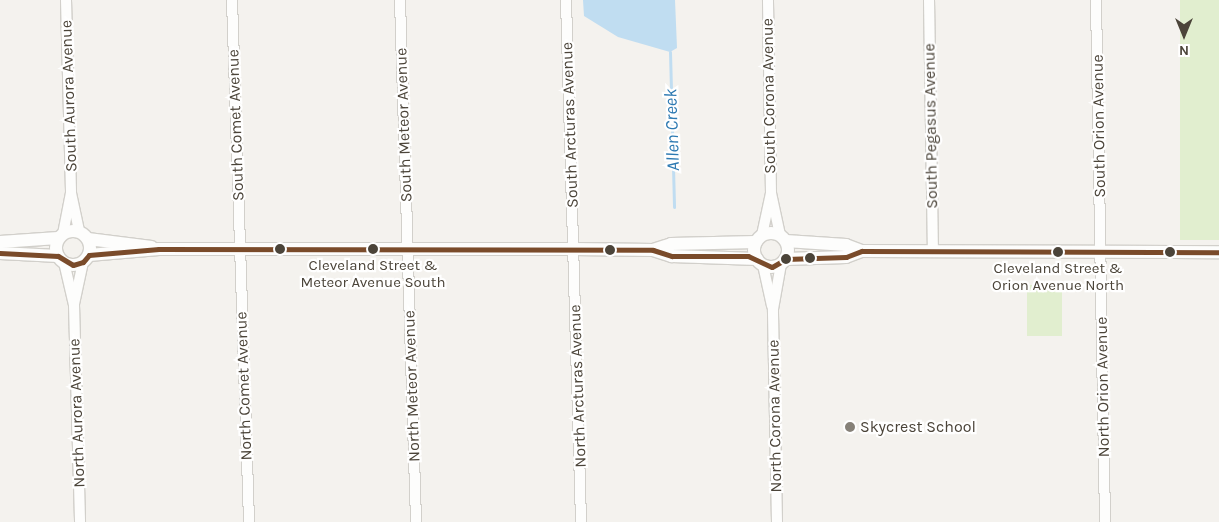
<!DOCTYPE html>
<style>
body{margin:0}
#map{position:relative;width:1219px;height:522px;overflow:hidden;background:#f4f2ee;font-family:Karla,sans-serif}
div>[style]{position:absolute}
.green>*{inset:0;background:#e1eecf;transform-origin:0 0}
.water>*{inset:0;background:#c0ddf1}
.stream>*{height:3px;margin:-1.5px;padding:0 1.5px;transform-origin:1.5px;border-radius:1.5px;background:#c0ddf1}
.roads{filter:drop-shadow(1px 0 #d2d0cb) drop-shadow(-1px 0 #d2d0cb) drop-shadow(0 1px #d2d0cb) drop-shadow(0 -1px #d2d0cb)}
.minor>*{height:10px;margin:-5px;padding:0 5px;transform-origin:5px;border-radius:5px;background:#fdfdfc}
.tertiary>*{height:12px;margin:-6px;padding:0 6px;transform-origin:6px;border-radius:6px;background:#fdfdfc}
.tertiary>.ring{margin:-6px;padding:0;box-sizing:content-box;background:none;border:12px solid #fdfdfc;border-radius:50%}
.bus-1>*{height:5px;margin:-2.5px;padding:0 2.5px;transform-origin:2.5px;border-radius:2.5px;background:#7a4b2a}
.dots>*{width:14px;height:14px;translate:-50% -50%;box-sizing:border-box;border:2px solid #fff;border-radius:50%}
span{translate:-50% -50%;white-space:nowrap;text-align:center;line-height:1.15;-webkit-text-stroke:4.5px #fff;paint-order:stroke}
.bus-label{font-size:15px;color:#4b4439}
.street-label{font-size:16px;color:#4b4439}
.poi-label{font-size:16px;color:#4b4439}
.left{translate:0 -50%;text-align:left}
.water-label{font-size:18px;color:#2e7ab2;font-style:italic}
.north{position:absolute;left:1159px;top:10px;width:50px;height:50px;-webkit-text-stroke:4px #fff;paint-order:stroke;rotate:180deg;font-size:14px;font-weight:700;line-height:20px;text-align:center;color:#4b4439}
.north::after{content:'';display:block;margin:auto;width:18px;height:22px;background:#4b4439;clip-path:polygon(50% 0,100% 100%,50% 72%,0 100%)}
</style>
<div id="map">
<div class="green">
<div style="left:1180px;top:0;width:39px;height:240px"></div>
<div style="left:1027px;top:285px;width:35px;height:51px"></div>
</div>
<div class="water">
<div style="clip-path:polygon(583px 0,675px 0,677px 48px,670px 52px,618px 37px,584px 16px)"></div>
</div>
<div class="stream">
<div style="left:670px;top:52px;width:155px;rotate:88.5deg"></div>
</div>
<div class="roads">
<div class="minor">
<div style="left:66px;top:0;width:193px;rotate:88.5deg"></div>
<div style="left:71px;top:193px;width:39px;rotate:78deg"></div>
<div style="left:232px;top:0;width:522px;rotate:88.13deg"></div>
<div style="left:400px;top:0;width:522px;rotate:88.24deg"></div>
<div style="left:566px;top:0;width:522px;rotate:88.35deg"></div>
<div style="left:929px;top:0;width:252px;rotate:89.1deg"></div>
<div style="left:1096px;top:0;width:522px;rotate:89.01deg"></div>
<div style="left:771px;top:193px;width:43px;rotate:77.9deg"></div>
<div style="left:63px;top:234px;width:42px;rotate:-79deg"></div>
<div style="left:762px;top:235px;width:43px;rotate:-77.9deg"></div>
<div style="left:771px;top:193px;width:193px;rotate:-90.9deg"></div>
<div style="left:64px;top:262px;width:44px;rotate:76.9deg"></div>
<div style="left:74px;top:305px;width:217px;rotate:88.4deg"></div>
<div style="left:763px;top:265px;width:42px;rotate:77.6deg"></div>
<div style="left:74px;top:304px;width:43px;rotate:-77.9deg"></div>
<div style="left:777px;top:522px;width:213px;rotate:-91.1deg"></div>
<div style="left:773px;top:309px;width:46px;rotate:-79.9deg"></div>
</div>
<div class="tertiary">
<div class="ring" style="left:56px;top:231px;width:22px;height:22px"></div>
<div class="ring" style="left:754px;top:233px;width:22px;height:22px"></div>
<div style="left:88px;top:239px;width:64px;rotate:7.1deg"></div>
<div style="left:786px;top:241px;width:60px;rotate:3.8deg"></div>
<div style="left:846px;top:245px;width:17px;rotate:21deg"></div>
<div style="left:0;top:242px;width:58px;rotate:-3.9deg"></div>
<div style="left:653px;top:250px;width:19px;rotate:-18deg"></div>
<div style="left:671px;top:244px;width:85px;rotate:-1.3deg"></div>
<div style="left:0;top:253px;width:58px;rotate:3deg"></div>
<div style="left:89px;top:255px;width:70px;rotate:-4.9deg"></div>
<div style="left:159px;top:249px;width:415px"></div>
<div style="left:574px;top:249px;width:79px;rotate:0.7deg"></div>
<div style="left:653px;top:250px;width:20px;rotate:18deg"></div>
<div style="left:672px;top:256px;width:85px;rotate:2deg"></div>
<div style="left:786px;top:259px;width:60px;rotate:-1.9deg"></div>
<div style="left:846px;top:257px;width:17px;rotate:-21deg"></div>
<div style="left:862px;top:251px;width:357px;rotate:0.2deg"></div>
</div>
</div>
<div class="bus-1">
<div style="left:0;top:253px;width:58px;rotate:3deg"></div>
<div style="left:58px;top:256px;width:17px;rotate:31deg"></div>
<div style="left:73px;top:265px;width:10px;rotate:-17deg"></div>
<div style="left:83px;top:262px;width:9px;rotate:-49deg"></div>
<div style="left:89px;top:255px;width:70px;rotate:-4.9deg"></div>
<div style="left:159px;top:249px;width:494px;rotate:0.1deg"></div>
<div style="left:653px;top:250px;width:20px;rotate:18deg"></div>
<div style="left:672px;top:256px;width:76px"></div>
<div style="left:748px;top:256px;width:26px;rotate:25deg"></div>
<div style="left:772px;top:267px;width:16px;rotate:-30deg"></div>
<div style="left:786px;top:259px;width:60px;rotate:-1.9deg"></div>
<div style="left:846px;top:257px;width:17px;rotate:-21deg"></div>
<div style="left:862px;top:251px;width:357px;rotate:0.2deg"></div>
</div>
<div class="dots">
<div style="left:280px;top:249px;background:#4b4439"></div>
<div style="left:373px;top:249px;background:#4b4439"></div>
<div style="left:610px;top:250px;background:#4b4439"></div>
<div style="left:1058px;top:252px;background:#4b4439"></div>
<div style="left:1170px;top:252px;background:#4b4439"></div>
<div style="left:810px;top:258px;background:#4b4439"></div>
<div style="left:786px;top:259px;background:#4b4439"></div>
<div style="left:850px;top:427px;background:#868178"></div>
</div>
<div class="bus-label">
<span style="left:373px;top:274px">Cleveland Street &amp;<br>Meteor Avenue South</span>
<span style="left:1058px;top:277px">Cleveland Street &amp;<br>Orion Avenue North</span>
</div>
<div class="street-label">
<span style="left:69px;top:96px;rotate:-92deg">South Aurora Avenue</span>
<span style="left:769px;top:96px;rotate:-91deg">South Corona Avenue</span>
<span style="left:236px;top:125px;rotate:-92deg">South Comet Avenue</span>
<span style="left:404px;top:125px;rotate:-92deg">South Meteor Avenue</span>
<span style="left:570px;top:125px;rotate:-92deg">South Arcturas Avenue</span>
<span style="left:931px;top:126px;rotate:-91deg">South Pegasus Avenue</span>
<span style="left:1099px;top:126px;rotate:-91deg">South Orion Avenue</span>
<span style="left:244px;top:386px;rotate:-92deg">North Comet Avenue</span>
<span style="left:412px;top:386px;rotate:-92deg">North Meteor Avenue</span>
<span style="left:578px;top:386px;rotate:-92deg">North Arcturas Avenue</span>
<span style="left:1103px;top:387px;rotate:-91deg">North Orion Avenue</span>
<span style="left:77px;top:413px;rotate:-92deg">North Aurora Avenue</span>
<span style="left:775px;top:416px;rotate:-91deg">North Corona Avenue</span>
</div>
<div class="poi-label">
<span class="left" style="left:860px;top:427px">Skycrest School</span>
</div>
<div class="water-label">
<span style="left:672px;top:130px;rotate:-92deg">Allen Creek</span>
</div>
<div class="north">N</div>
</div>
